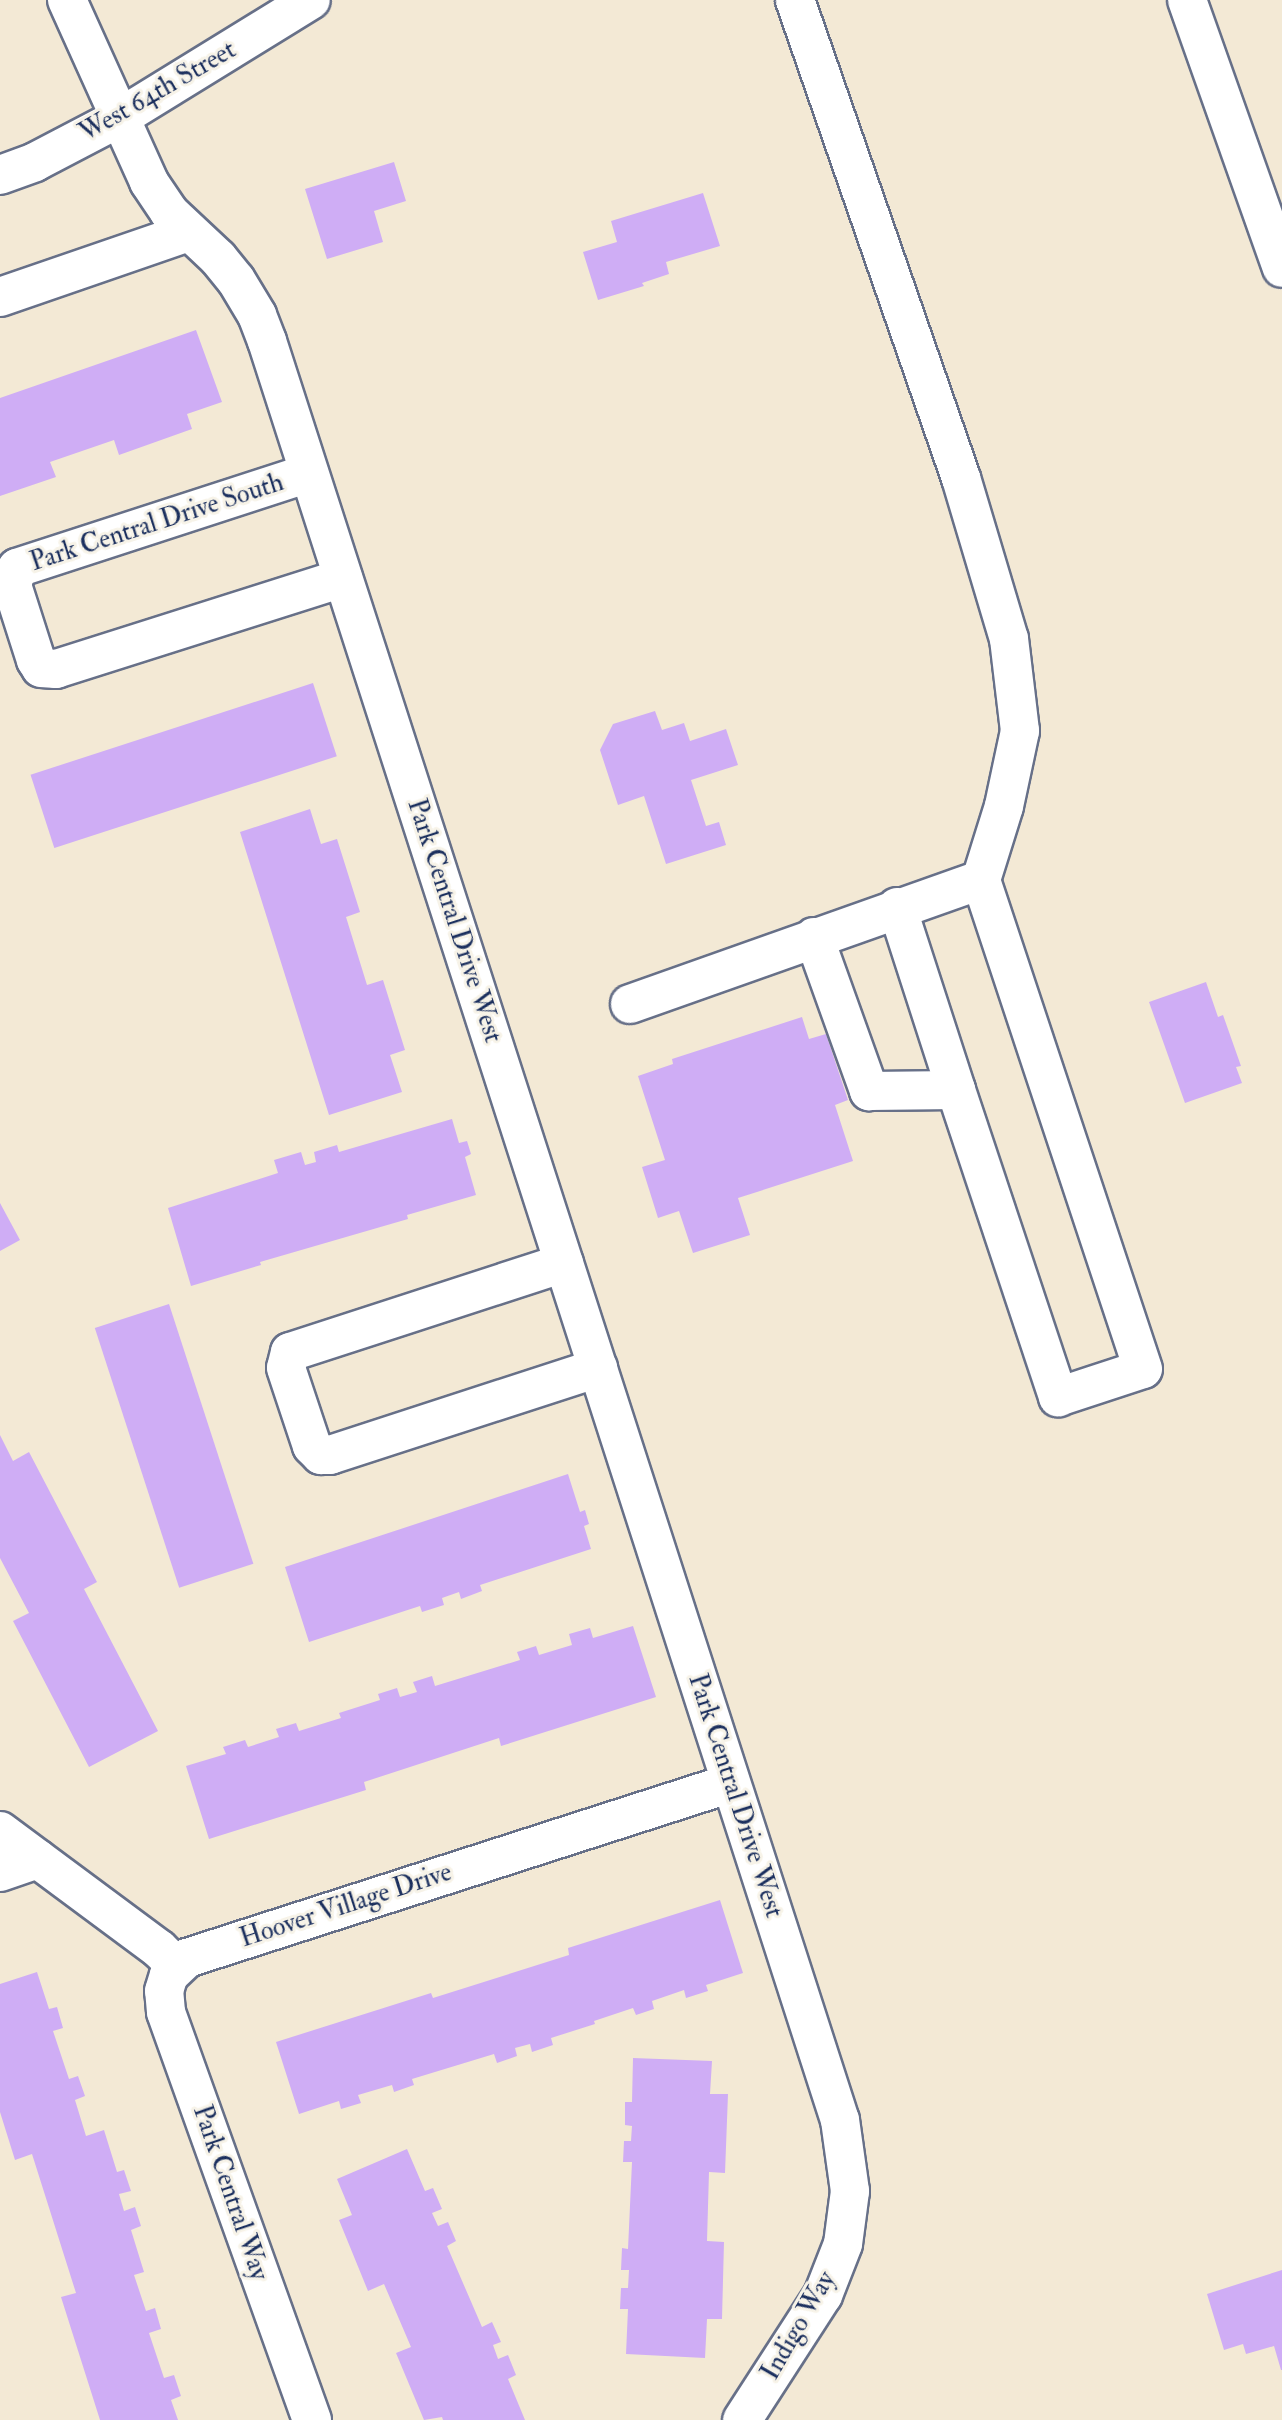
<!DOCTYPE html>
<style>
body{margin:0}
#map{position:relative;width:1282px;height:2420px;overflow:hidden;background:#f3e9d5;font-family:"IM FELL Double Pica",serif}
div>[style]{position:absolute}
.building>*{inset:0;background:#cfadf5;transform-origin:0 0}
.roads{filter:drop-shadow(2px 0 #677088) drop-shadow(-2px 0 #677088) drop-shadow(0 2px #677088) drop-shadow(0 -2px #677088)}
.minor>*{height:38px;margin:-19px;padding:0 19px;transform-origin:19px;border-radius:19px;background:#fff}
span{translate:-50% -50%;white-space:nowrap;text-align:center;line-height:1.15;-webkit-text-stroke:6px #f7f3e8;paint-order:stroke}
.street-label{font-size:26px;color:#1b2f5e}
</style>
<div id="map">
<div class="building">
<div style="clip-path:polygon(394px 162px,406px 201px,374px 211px,383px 242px,327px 259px,305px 189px)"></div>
<div style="clip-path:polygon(703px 193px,720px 246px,666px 262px,669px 274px,642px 283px,644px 286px,598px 300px,583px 252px,617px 242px,611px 221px)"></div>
<div style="clip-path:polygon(196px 330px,222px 402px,187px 414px,192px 429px,119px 455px,114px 440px,50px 462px,56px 477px,0 496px,0 398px)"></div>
<div style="left:313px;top:683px;width:77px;height:297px;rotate:72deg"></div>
<div style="clip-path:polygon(655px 711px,662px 730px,684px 723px,690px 741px,726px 729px,738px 765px,691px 780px,706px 826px,719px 822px,726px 845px,666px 864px,644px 796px,618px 805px,600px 750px,613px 724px)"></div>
<div style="clip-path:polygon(310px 809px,321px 844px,337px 839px,360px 912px,346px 917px,367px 985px,383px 980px,405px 1050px,390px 1055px,402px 1092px,329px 1115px,240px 832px)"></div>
<div style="clip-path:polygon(1206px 982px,1218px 1017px,1223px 1015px,1241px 1066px,1236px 1067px,1242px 1083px,1185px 1103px,1149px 1002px)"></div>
<div style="clip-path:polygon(802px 1017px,809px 1039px,826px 1034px,848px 1100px,835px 1105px,853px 1161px,738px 1198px,750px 1235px,693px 1253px,679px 1211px,658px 1218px,642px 1167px,665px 1160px,638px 1076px,673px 1064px,672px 1059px)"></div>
<div style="clip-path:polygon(452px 1119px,459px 1143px,467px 1141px,471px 1154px,465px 1157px,476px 1195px,407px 1215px,408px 1219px,260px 1262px,261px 1265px,191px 1286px,168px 1208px,278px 1173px,274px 1160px,301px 1152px,305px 1165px,316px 1162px,314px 1152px,337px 1145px,339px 1152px)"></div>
<div style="clip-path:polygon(0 1203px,20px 1240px,0 1251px)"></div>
<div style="left:169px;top:1304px;width:273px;height:78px;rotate:72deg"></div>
<div style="clip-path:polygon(0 1435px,13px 1461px,29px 1452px,97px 1582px,84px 1589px,158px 1731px,89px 1767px,13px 1621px,29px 1613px,0 1558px)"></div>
<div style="clip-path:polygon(568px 1474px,580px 1512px,585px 1510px,589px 1524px,584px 1526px,591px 1549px,480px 1585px,482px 1591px,461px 1599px,459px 1592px,442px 1598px,444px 1605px,422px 1612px,420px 1606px,309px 1642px,285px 1567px)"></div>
<div style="clip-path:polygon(633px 1626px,656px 1697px,501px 1746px,499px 1738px,364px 1782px,366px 1790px,209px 1839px,186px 1766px,226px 1754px,223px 1747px,245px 1740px,248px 1747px,279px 1737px,276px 1729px,296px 1723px,299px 1731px,341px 1718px,339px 1713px,380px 1700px,378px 1694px,397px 1688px,400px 1697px,417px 1692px,413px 1682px,432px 1676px,435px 1686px,520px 1660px,517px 1652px,536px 1646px,539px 1655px,572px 1645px,569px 1634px,590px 1628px,593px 1638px)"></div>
<div style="clip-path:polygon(720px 1900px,743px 1973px,706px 1985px,708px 1991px,686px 1998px,684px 1990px,652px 2001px,654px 2009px,636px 2015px,633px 2008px,594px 2021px,595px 2024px,551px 2038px,553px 2045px,532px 2052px,530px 2044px,515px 2048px,517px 2056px,497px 2063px,494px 2054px,412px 2079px,414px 2085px,394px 2092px,392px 2085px,358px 2095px,361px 2103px,341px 2109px,339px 2101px,299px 2114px,276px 2042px,431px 1993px,433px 1998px,569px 1955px,568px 1948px)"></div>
<div style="clip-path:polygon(37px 1972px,49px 2009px,57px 2007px,63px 2028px,53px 2031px,69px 2079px,78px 2076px,85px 2096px,75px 2100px,86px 2136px,104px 2130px,117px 2172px,124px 2170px,131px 2191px,119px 2194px,124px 2211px,135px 2207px,141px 2226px,131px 2230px,144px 2272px,134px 2275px,146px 2311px,155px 2308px,161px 2329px,149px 2333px,164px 2378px,174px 2375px,181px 2396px,171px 2400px,178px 2420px,100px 2420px,61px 2297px,76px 2293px,32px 2154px,15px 2160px,0 2112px,0 1984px)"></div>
<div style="clip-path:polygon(633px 2058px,712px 2061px,710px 2094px,728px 2094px,725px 2173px,709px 2172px,707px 2241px,724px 2242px,722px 2319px,707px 2319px,705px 2358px,626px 2354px,628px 2309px,620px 2309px,621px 2288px,628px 2288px,629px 2270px,621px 2270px,622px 2248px,628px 2249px,632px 2162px,623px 2162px,624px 2141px,631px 2141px,632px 2126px,625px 2125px,625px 2102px,632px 2102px)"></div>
<div style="clip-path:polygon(407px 2149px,425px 2191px,433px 2188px,442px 2209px,432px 2213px,438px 2226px,448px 2222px,456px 2241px,447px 2246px,482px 2327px,492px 2322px,501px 2342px,493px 2345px,498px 2359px,508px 2355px,516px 2375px,508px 2379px,525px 2420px,443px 2420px,442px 2417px,424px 2420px,396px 2353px,411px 2347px,384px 2284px,368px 2291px,339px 2220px,352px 2215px,337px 2179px)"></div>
<div style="clip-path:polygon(1282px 2270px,1282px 2370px,1281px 2370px,1274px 2346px,1246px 2354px,1243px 2344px,1224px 2350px,1207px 2294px)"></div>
</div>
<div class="roads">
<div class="minor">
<div style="left:67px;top:0;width:200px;rotate:65.7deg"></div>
<div style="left:149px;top:182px;width:36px;rotate:56deg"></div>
<div style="left:169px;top:212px;width:67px;rotate:43.2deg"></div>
<div style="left:218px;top:258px;width:28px;rotate:51deg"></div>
<div style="left:236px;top:280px;width:41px;rotate:59deg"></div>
<div style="left:257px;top:315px;width:28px;rotate:69deg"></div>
<div style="left:267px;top:341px;width:1869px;rotate:72.15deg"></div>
<div style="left:840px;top:2120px;width:72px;rotate:82deg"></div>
<div style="left:850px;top:2191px;width:53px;rotate:97.5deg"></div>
<div style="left:843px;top:2244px;width:55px;rotate:111.4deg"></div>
<div style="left:823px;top:2295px;width:149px;rotate:122.9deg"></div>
<div style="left:1187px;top:0;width:284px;rotate:70.5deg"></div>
<div style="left:0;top:175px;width:37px;rotate:-20deg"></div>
<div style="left:35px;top:162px;width:95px;rotate:-27.6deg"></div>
<div style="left:119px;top:118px;width:225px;rotate:-31.6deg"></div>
<div style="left:0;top:297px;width:200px;rotate:-19deg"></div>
<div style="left:309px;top:473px;width:307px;rotate:162deg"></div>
<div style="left:17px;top:568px;width:18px;rotate:106deg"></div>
<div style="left:12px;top:585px;width:79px;rotate:72.3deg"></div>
<div style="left:36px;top:660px;width:9px;rotate:58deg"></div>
<div style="left:41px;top:668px;width:15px;rotate:4deg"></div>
<div style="left:56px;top:669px;width:301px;rotate:-17.6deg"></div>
<div style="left:897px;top:907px;width:192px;rotate:72.1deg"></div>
<div style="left:814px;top:937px;width:164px;rotate:70.3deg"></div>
<div style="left:869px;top:1091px;width:87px;rotate:-0.7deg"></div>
<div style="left:956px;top:1090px;width:324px;rotate:71.6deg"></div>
<div style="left:1058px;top:1397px;width:89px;rotate:-18.2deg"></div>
<div style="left:1143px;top:1369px;width:515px;rotate:-108.33deg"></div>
<div style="left:630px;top:1004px;width:372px;rotate:-19.5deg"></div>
<div style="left:981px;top:880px;width:77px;rotate:-72.7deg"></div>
<div style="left:1004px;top:806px;width:77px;rotate:-78deg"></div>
<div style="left:1020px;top:731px;width:93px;rotate:-96.8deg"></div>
<div style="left:1009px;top:639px;width:168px;rotate:-106.6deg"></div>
<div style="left:961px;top:478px;width:506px;rotate:-109.15deg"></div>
<div style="left:564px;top:1263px;width:288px;rotate:162deg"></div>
<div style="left:290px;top:1352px;width:16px;rotate:104deg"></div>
<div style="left:286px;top:1368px;width:82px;rotate:71.6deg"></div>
<div style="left:312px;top:1446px;width:13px;rotate:45deg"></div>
<div style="left:321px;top:1455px;width:9px"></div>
<div style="left:330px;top:1455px;width:282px;rotate:-18deg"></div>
<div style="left:0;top:1831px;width:198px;rotate:36.6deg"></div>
<div style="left:159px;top:1949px;width:25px;rotate:45deg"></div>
<div style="left:0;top:1872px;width:40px;rotate:-18.9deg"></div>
<div style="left:312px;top:2420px;width:433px;rotate:-109.7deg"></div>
<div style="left:166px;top:2012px;width:21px;rotate:-95deg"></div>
<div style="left:164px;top:1991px;width:17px;rotate:-73deg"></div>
<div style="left:169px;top:1975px;width:25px;rotate:-43deg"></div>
<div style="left:187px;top:1958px;width:571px;rotate:-17.83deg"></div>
</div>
</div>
<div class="street-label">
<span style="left:158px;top:92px;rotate:-30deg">West 64th Street</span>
<span style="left:157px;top:523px;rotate:-18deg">Park Central Drive South</span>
<span style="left:454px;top:921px;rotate:72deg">Park Central Drive West</span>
<span style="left:735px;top:1796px;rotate:72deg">Park Central Drive West</span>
<span style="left:346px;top:1906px;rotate:-18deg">Hoover Village Drive</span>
<span style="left:230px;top:2193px;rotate:71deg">Park Central Way</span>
<span style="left:799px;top:2326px;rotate:-60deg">Indigo Way</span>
</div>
</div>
